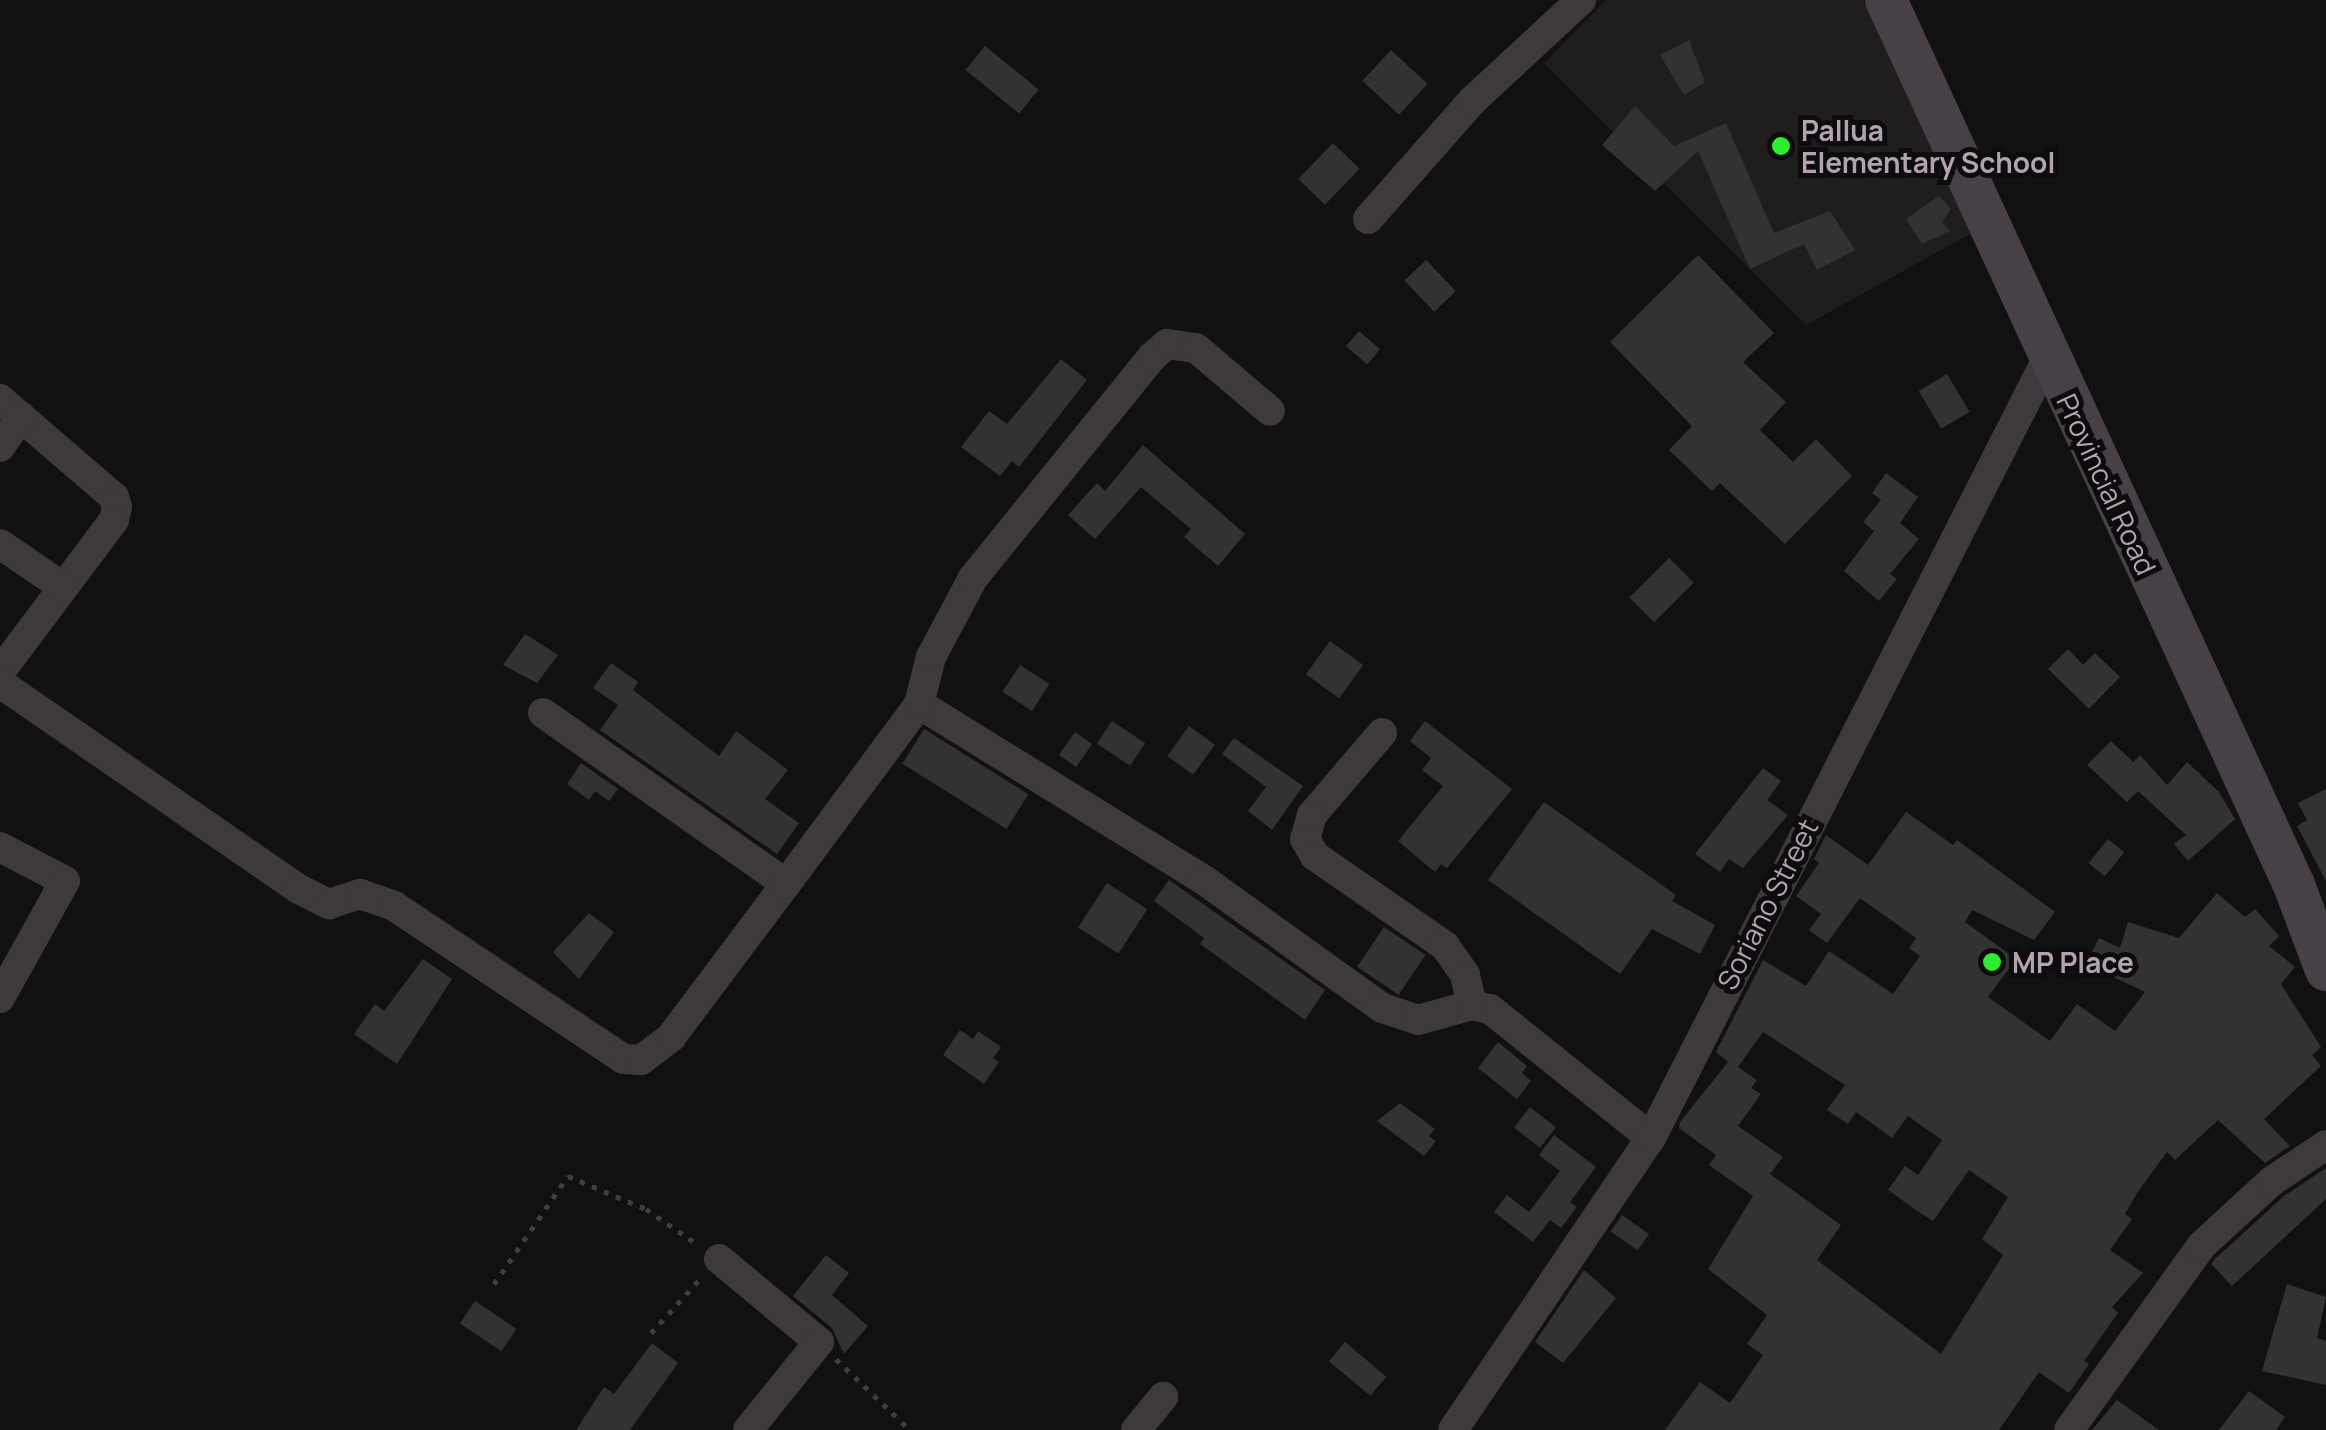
<!DOCTYPE html>
<style>
body{margin:0}
#map{position:relative;width:2326px;height:1430px;overflow:hidden;background:#121112;font-family:Manrope,sans-serif}
div>[style]{position:absolute}
.built>*{inset:0;background:#1f1d1e}
.building>*{inset:0;background:#343133;transform-origin:0 0}
.path>*{height:5px;margin-top:-2.5px;transform-origin:0;background:repeating-linear-gradient(90deg,#433c42 0 5px,transparent 0 13px)}
.minor>*{height:30px;margin:-15px;padding:0 15px;transform-origin:15px;border-radius:15px;background:#3e393d}
.secondary>*{height:42px;margin:-21px;padding:0 21px;transform-origin:21px;border-radius:21px;background:#474046}
.dots>*{width:28px;height:28px;translate:-50% -50%;box-sizing:border-box;border:5px solid #0d0c0d;border-radius:50%}
span{translate:-50% -50%;white-space:nowrap;text-align:center;line-height:1.15;-webkit-text-stroke:10px #0d0c0d;paint-order:stroke}
.poi-label{font-size:28px;color:#b2a2b2;font-weight:700}
.left{translate:0 -50%;text-align:left}
.street-label{font-size:28px;color:#b2a2b2}
</style>
<div id="map">
<div class="built">
<div style="clip-path:polygon(1606px 0,1863px 0,1977px 230px,1806px 325px,1544px 63px)"></div>
</div>
<div class="building">
<div style="clip-path:polygon(1689px 40px,1705px 82px,1684px 95px,1660px 55px)"></div>
<div style="left:985px;top:46px;width:69px;height:31px;rotate:39deg"></div>
<div style="left:1391px;top:50px;width:50px;height:42px;rotate:43deg"></div>
<div style="clip-path:polygon(1635px 106px,1674px 146px,1726px 123px,1774px 233px,1830px 211px,1855px 250px,1817px 270px,1804px 244px,1750px 269px,1698px 151px,1655px 191px,1602px 145px)"></div>
<div style="left:1333px;top:143px;width:37px;height:50px;rotate:44deg"></div>
<div style="clip-path:polygon(1939px 196px,1951px 209px,1942px 222px,1950px 231px,1922px 244px,1906px 219px)"></div>
<div style="clip-path:polygon(1698px 255px,1774px 333px,1743px 362px,1786px 402px,1760px 430px,1793px 462px,1816px 439px,1852px 476px,1785px 544px,1720px 483px,1712px 491px,1669px 450px,1692px 426px,1610px 342px)"></div>
<div style="left:1426px;top:260px;width:43px;height:30px;rotate:46deg"></div>
<div style="left:1359px;top:331px;width:28px;height:20px;rotate:41deg"></div>
<div style="clip-path:polygon(1061px 359px,1087px 380px,1019px 467px,1012px 461px,1000px 476px,961px 447px,989px 411px,1007px 424px)"></div>
<div style="left:1947px;top:374px;width:44px;height:33px;rotate:59deg"></div>
<div style="clip-path:polygon(1143px 445px,1245px 534px,1218px 566px,1184px 537px,1191px 529px,1141px 487px,1095px 539px,1068px 515px,1097px 483px,1105px 491px)"></div>
<div style="clip-path:polygon(1886px 473px,1918px 497px,1900px 523px,1919px 539px,1890px 574px,1897px 579px,1879px 601px,1844px 571px,1874px 531px,1863px 522px,1881px 500px,1872px 493px)"></div>
<div style="left:1669px;top:558px;width:35px;height:56px;rotate:45deg"></div>
<div style="clip-path:polygon(525px 634px,558px 655px,537px 683px,503px 665px)"></div>
<div style="left:1330px;top:641px;width:41px;height:41px;rotate:36deg"></div>
<div style="clip-path:polygon(2068px 649px,2083px 665px,2095px 653px,2120px 677px,2089px 709px,2048px 669px)"></div>
<div style="clip-path:polygon(611px 663px,638px 682px,633px 690px,719px 756px,736px 731px,788px 770px,765px 799px,799px 823px,777px 854px,600px 730px,618px 705px,593px 688px)"></div>
<div style="left:1020px;top:665px;width:35px;height:32px;rotate:33deg"></div>
<div style="left:1112px;top:721px;width:40px;height:27px;rotate:34deg"></div>
<div style="clip-path:polygon(1425px 721px,1512px 789px,1447px 868px,1441px 864px,1435px 872px,1398px 841px,1443px 786px,1422px 770px,1431px 758px,1410px 741px)"></div>
<div style="left:1189px;top:726px;width:32px;height:37px;rotate:36deg"></div>
<div style="left:924px;top:729px;width:123px;height:41px;rotate:32deg"></div>
<div style="left:1075px;top:732px;width:21px;height:28px;rotate:35deg"></div>
<div style="clip-path:polygon(1234px 738px,1303px 786px,1272px 830px,1248px 811px,1266px 787px,1222px 754px)"></div>
<div style="clip-path:polygon(2111px 741px,2133px 762px,2140px 755px,2167px 785px,2187px 762px,2219px 792px,2235px 819px,2188px 861px,2174px 844px,2186px 835px,2138px 791px,2127px 802px,2087px 765px)"></div>
<div style="clip-path:polygon(581px 763px,618px 789px,609px 801px,595px 791px,589px 800px,567px 784px)"></div>
<div style="clip-path:polygon(1763px 768px,1781px 781px,1767px 800px,1788px 815px,1743px 868px,1729px 859px,1720px 872px,1695px 854px)"></div>
<div style="clip-path:polygon(2326px 789px,2326px 881px,2297px 826px,2307px 820px,2298px 803px)"></div>
<div style="clip-path:polygon(1544px 802px,1676px 895px,1672px 901px,1715px 925px,1700px 954px,1652px 929px,1620px 974px,1488px 880px)"></div>
<div style="clip-path:polygon(evenodd,1906px 812px,1953px 845px,1957px 840px,2055px 912px,2034px 940px,1972px 910px,1965px 922px,2016px 959px,1988px 997px,2050px 1041px,2077px 1004px,2115px 1031px,2145px 992px,2086px 964px,2099px 938px,2120px 948px,2128px 922px,2179px 938px,2217px 893px,2245px 917px,2255px 909px,2279px 936px,2269px 946px,2295px 967px,2281px 984px,2321px 1047px,2312px 1055px,2321px 1066px,2264px 1119px,2290px 1146px,2265px 1163px,2218px 1120px,2175px 1160px,2167px 1152px,2137px 1193px,2125px 1214px,2132px 1219px,2110px 1250px,2143px 1273px,2112px 1307px,2118px 1313px,2084px 1361px,2089px 1364px,2069px 1393px,2039px 1372px,1999px 1430px,1665px 1430px,1700px 1382px,1730px 1403px,1763px 1355px,1747px 1344px,1767px 1315px,1708px 1269px,1753px 1196px,1709px 1165px,1716px 1155px,1679px 1128px,1680px 1122px,1728px 1062px,1716px 1052px,1763px 960px,1806px 986px,1829px 951px,1893px 994px,1920px 956px,1909px 948px,1916px 938px,1860px 898px,1827px 943px,1809px 930px,1821px 914px,1796px 896px,1819px 863px,1814px 859px,1826px 835px,1868px 865px,1906px 812px,1763px 1032px,1845px 1085px,1827px 1110px,1848px 1124px,1856px 1112px,1892px 1138px,1908px 1116px,1942px 1140px,1918px 1175px,1905px 1166px,1888px 1190px,1916px 1210px,1933px 1221px,1969px 1170px,2008px 1197px,1982px 1239px,2003px 1255px,1941px 1354px,1817px 1260px,1841px 1225px,1770px 1174px,1783px 1157px,1738px 1126px,1761px 1094px,1751px 1088px,1757px 1080px,1738px 1067px,1763px 1032px)"></div>
<div style="left:2108px;top:839px;width:21px;height:31px;rotate:39deg"></div>
<div style="clip-path:polygon(1169px 880px,1325px 990px,1305px 1020px,1200px 944px,1204px 938px,1154px 901px)"></div>
<div style="left:1107px;top:883px;width:48px;height:53px;rotate:33deg"></div>
<div style="clip-path:polygon(589px 913px,614px 932px,579px 979px,553px 952px)"></div>
<div style="left:1384px;top:927px;width:50px;height:48px;rotate:34deg"></div>
<div style="clip-path:polygon(423px 959px,452px 979px,397px 1064px,354px 1034px,375px 1004px,384px 1011px)"></div>
<div style="clip-path:polygon(960px 1030px,973px 1039px,978px 1031px,1001px 1047px,993px 1058px,999px 1062px,984px 1084px,943px 1055px)"></div>
<div style="clip-path:polygon(1498px 1042px,1527px 1066px,1522px 1073px,1531px 1081px,1517px 1099px,1478px 1068px)"></div>
<div style="clip-path:polygon(1400px 1103px,1435px 1129px,1429px 1136px,1436px 1141px,1424px 1156px,1377px 1121px)"></div>
<div style="left:1530px;top:1107px;width:33px;height:26px;rotate:38deg"></div>
<div style="clip-path:polygon(1554px 1135px,1596px 1167px,1570px 1202px,1577px 1207px,1561px 1228px,1550px 1220px,1533px 1242px,1494px 1212px,1507px 1195px,1529px 1212px,1560px 1171px,1539px 1155px)"></div>
<div style="clip-path:polygon(2326px 1168px,2326px 1199px,2232px 1286px,2211px 1264px,2215px 1259px,2284px 1196px)"></div>
<div style="left:1622px;top:1215px;width:33px;height:20px;rotate:35deg"></div>
<div style="clip-path:polygon(826px 1255px,849px 1273px,832px 1295px,868px 1326px,844px 1354px,832px 1328px,793px 1296px)"></div>
<div style="clip-path:polygon(1584px 1270px,1616px 1298px,1563px 1363px,1535px 1342px)"></div>
<div style="clip-path:polygon(2287px 1284px,2326px 1297px,2317px 1338px,2326px 1341px,2326px 1385px,2262px 1371px)"></div>
<div style="left:475px;top:1301px;width:50px;height:27px;rotate:34deg"></div>
<div style="left:1345px;top:1342px;width:54px;height:25px;rotate:40deg"></div>
<div style="clip-path:polygon(652px 1343px,678px 1363px,630px 1430px,576px 1430px,604px 1387px,614px 1394px)"></div>
<div style="clip-path:polygon(2249px 1391px,2285px 1417px,2276px 1430px,2219px 1430px)"></div>
<div style="clip-path:polygon(2117px 1400px,2159px 1430px,2092px 1430px)"></div>
</div>
<div class="path">
<div style="left:494px;top:1284px;width:131px;rotate:-55.6deg"></div>
<div style="left:568px;top:1176px;width:85px;rotate:22.9deg"></div>
<div style="left:646px;top:1209px;width:65px;rotate:34.4deg"></div>
<div style="left:651px;top:1333px;width:73px;rotate:-47.8deg"></div>
<div style="left:836px;top:1359px;width:103px;rotate:43.8deg"></div>
</div>
<div class="minor">
<div style="left:1368px;top:219px;width:157px;rotate:-48.6deg"></div>
<div style="left:1472px;top:101px;width:149px;rotate:-42.8deg"></div>
<div style="left:0;top:399px;width:150px;rotate:40.7deg"></div>
<div style="left:114px;top:497px;width:10px;rotate:73deg"></div>
<div style="left:117px;top:507px;width:13px;rotate:103deg"></div>
<div style="left:114px;top:520px;width:190px;rotate:126.9deg"></div>
<div style="left:0;top:447px;width:37px;rotate:-55deg"></div>
<div style="left:0;top:544px;width:76px;rotate:34.3deg"></div>
<div style="left:0;top:683px;width:363px;rotate:34.6deg"></div>
<div style="left:299px;top:889px;width:34px;rotate:27deg"></div>
<div style="left:329px;top:904px;width:33px;rotate:-18deg"></div>
<div style="left:360px;top:894px;width:36px;rotate:19deg"></div>
<div style="left:394px;top:906px;width:275px;rotate:33.7deg"></div>
<div style="left:623px;top:1059px;width:18px;rotate:3deg"></div>
<div style="left:641px;top:1060px;width:38px;rotate:-37deg"></div>
<div style="left:671px;top:1037px;width:191px;rotate:-53.1deg"></div>
<div style="left:919px;top:704px;width:335px;rotate:31.7deg"></div>
<div style="left:1204px;top:880px;width:219px;rotate:35.7deg"></div>
<div style="left:1382px;top:1008px;width:38px;rotate:18deg"></div>
<div style="left:1418px;top:1020px;width:56px;rotate:-15.5deg"></div>
<div style="left:1472px;top:1005px;width:18px;rotate:13deg"></div>
<div style="left:1490px;top:1009px;width:206px;rotate:38.7deg"></div>
<div style="left:543px;top:713px;width:297px;rotate:35.1deg"></div>
<div style="left:786px;top:884px;width:224px;rotate:-53.5deg"></div>
<div style="left:919px;top:704px;width:49px;rotate:-75.7deg"></div>
<div style="left:931px;top:657px;width:89px;rotate:-62deg"></div>
<div style="left:973px;top:578px;width:284px;rotate:-51deg"></div>
<div style="left:1152px;top:357px;width:20px;rotate:-41deg"></div>
<div style="left:1167px;top:344px;width:29px;rotate:8deg"></div>
<div style="left:1196px;top:348px;width:97px;rotate:40.4deg"></div>
<div style="left:1382px;top:733px;width:108px;rotate:130.5deg"></div>
<div style="left:1312px;top:815px;width:25px;rotate:106deg"></div>
<div style="left:1305px;top:839px;width:20px;rotate:60deg"></div>
<div style="left:1315px;top:856px;width:158px;rotate:34.7deg"></div>
<div style="left:1445px;top:946px;width:35px;rotate:55deg"></div>
<div style="left:1465px;top:975px;width:31px;rotate:77deg"></div>
<div style="left:0;top:847px;width:73px;rotate:27.6deg"></div>
<div style="left:65px;top:881px;width:134px;rotate:119.1deg"></div>
<div style="left:719px;top:1259px;width:130px;rotate:39.7deg"></div>
<div style="left:819px;top:1342px;width:113px;rotate:128.9deg"></div>
<div style="left:1136px;top:1430px;width:43px;rotate:-50.7deg"></div>
<div style="left:1453px;top:1430px;width:353px;rotate:-55.9deg"></div>
<div style="left:1651px;top:1138px;width:876px;rotate:-63.05deg"></div>
<div style="left:2069px;top:1430px;width:226px;rotate:-54.3deg"></div>
<div style="left:2201px;top:1246px;width:96px;rotate:-42.5deg"></div>
<div style="left:2272px;top:1181px;width:65px;rotate:-33.7deg"></div>
</div>
<div class="secondary">
<div style="left:1886px;top:0;width:975px;rotate:65.25deg"></div>
<div style="left:2294px;top:885px;width:91px;rotate:69.4deg"></div>
</div>
<div class="dots">
<div style="left:1781px;top:146px;background:#2eec2f"></div>
<div style="left:1992px;top:962px;background:#2eec2f"></div>
</div>
<div class="poi-label">
<span class="left" style="left:1801px;top:146px">Pallua<br>Elementary School</span>
<span class="left" style="left:2012px;top:962px">MP Place</span>
</div>
<div class="street-label">
<span style="left:2107px;top:484px;rotate:65deg">Provincial Road</span>
<span style="left:1767px;top:904px;rotate:-63deg">Soriano Street</span>
</div>
</div>
